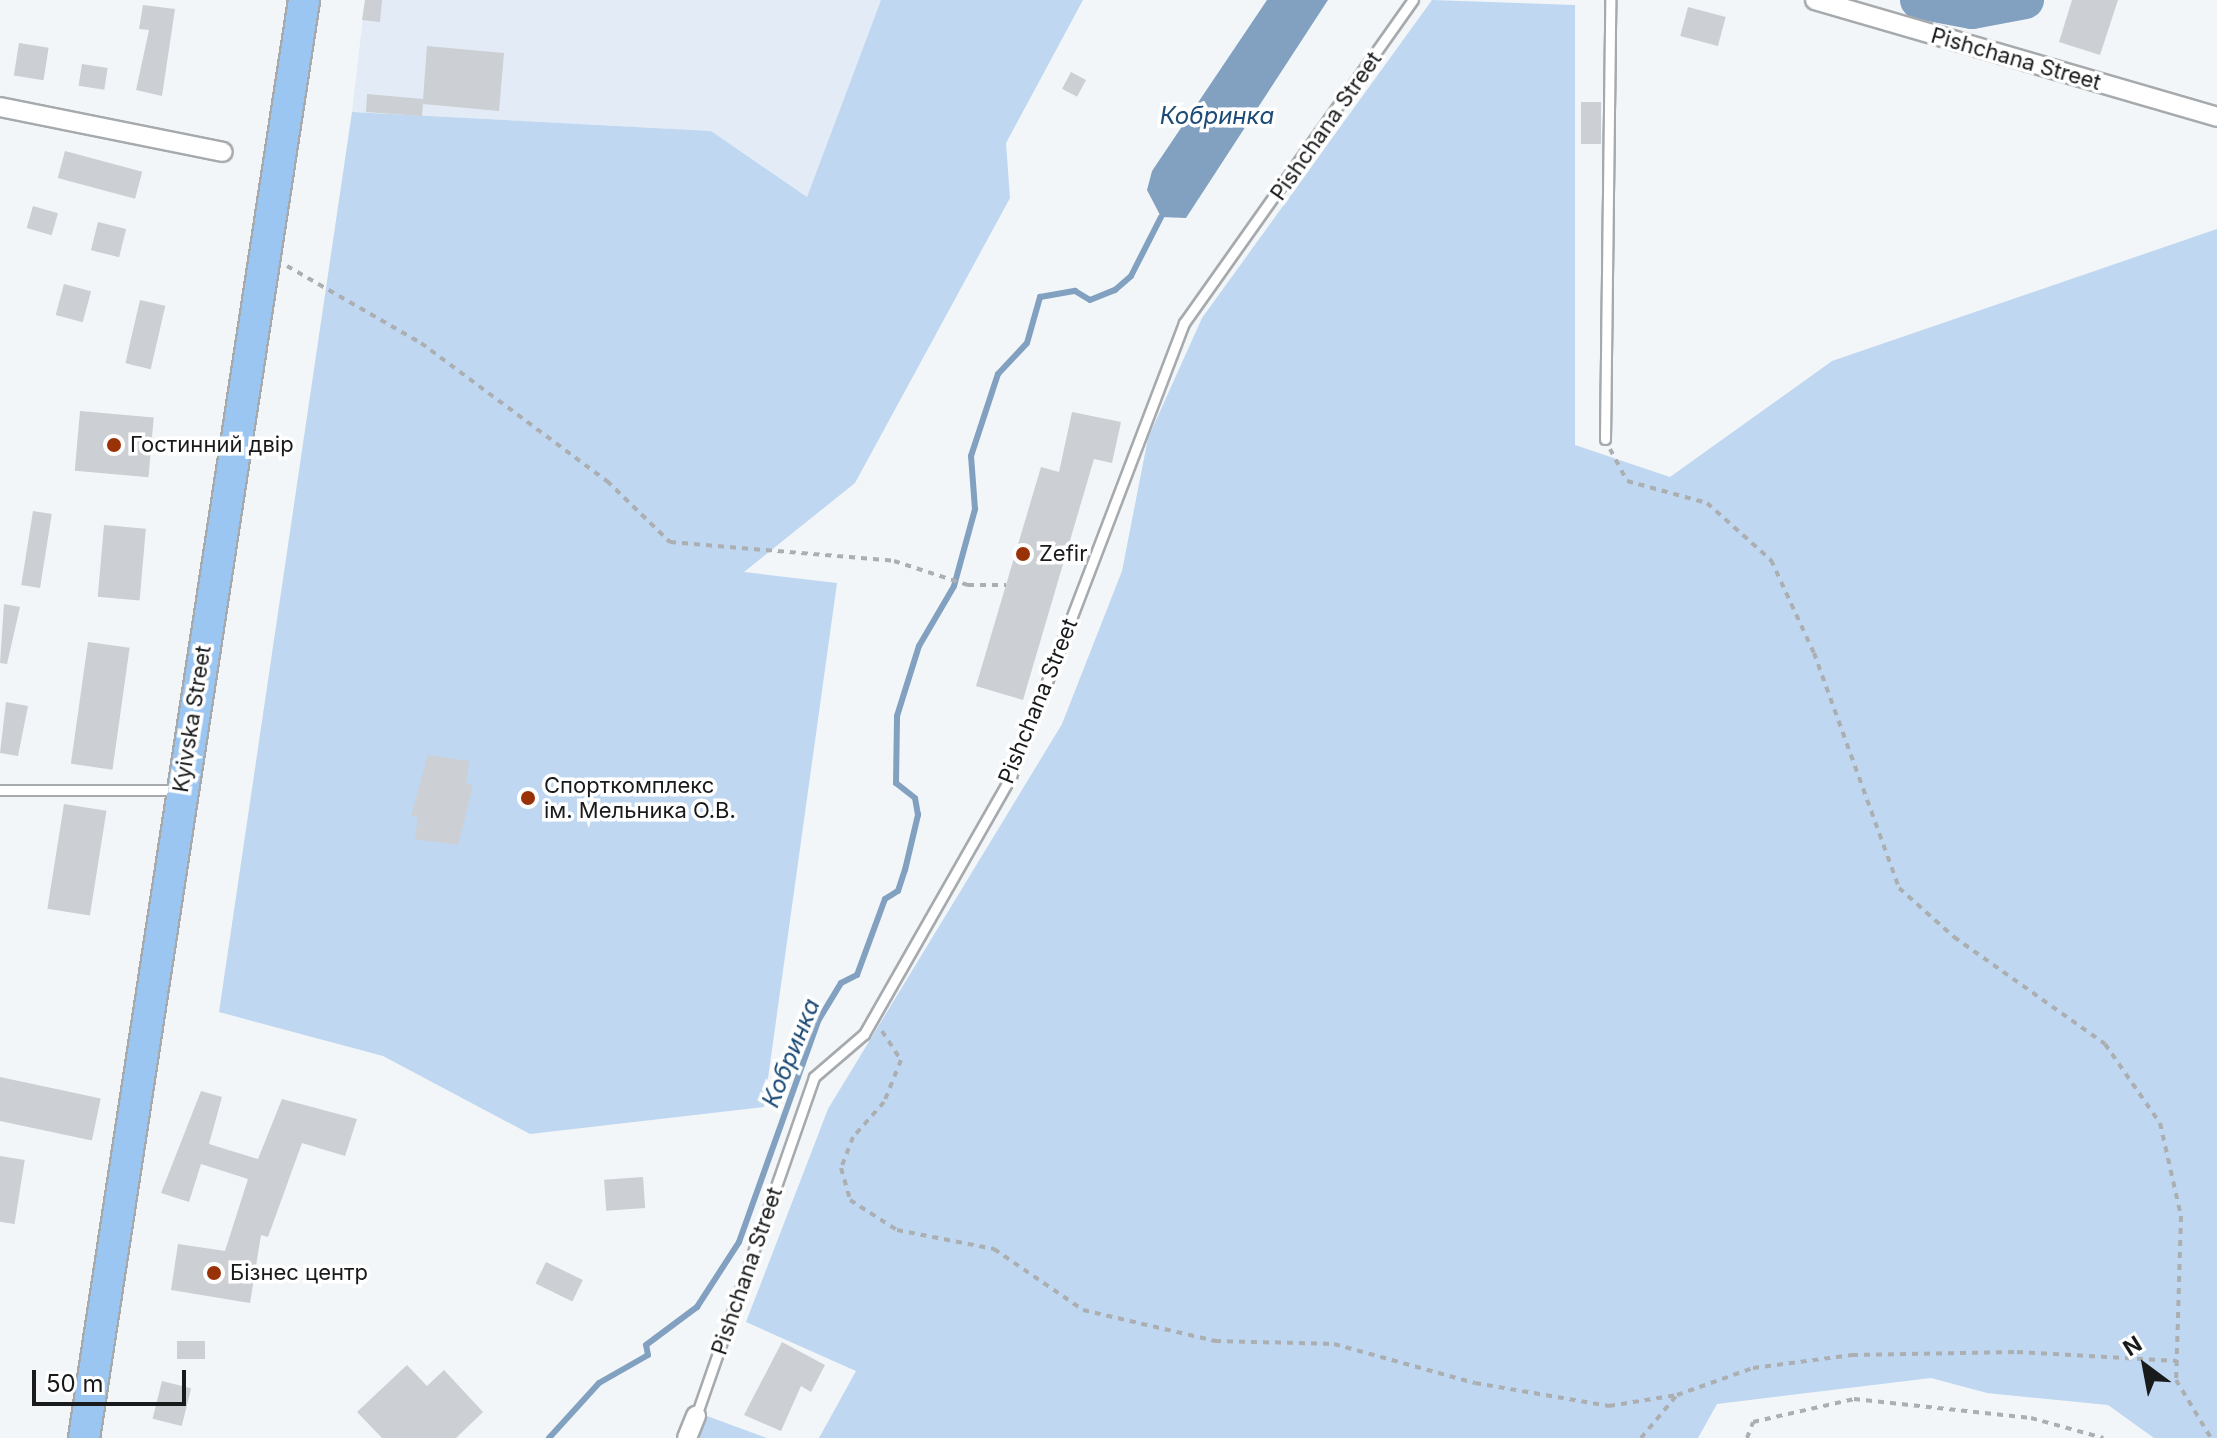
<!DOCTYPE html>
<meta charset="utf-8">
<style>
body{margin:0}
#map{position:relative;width:2217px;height:1438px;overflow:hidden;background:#f2f6f9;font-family:Inter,sans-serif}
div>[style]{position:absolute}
.built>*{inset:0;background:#e3ecf6}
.green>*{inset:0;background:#bfd7f0}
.water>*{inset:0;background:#82a1c1}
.stream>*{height:6px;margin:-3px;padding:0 3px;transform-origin:3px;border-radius:3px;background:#82a1c1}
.river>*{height:38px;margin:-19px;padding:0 19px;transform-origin:19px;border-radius:19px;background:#82a1c1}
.building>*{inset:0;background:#cccfd3;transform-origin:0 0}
.path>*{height:4px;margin-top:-2px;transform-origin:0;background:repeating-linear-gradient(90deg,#acafb1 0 6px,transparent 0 12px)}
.roads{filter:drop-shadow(2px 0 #a6aaad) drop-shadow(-2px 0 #a6aaad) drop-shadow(0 2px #a6aaad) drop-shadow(0 -2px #a6aaad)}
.service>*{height:9px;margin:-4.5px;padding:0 4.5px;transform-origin:4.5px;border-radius:4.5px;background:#fff}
.minor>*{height:18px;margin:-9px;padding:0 9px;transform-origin:9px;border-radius:9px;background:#fff}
.primary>*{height:30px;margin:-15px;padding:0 15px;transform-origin:15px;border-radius:15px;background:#9ac6f1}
.dots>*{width:22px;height:22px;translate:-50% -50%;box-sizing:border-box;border:4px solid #fff;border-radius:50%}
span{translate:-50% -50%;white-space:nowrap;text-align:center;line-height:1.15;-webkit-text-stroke:7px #fff;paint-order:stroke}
.street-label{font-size:22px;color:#191a1b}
.poi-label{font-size:22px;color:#191a1b}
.left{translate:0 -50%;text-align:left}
.water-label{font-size:24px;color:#1c4b76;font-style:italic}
.north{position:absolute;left:2105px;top:1326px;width:80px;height:80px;-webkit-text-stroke:6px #fff;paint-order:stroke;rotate:328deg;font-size:22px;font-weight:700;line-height:32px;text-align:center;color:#191a1b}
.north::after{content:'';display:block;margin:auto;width:28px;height:36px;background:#191a1b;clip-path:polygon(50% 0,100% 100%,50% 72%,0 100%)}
.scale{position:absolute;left:32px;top:1370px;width:154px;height:36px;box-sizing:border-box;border:4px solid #191a1b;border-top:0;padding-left:10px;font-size:24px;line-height:28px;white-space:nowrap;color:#191a1b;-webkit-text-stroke:6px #fff;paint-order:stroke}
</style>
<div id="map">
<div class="built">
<div style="clip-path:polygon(365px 0,881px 0,807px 197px,711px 131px,352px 112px)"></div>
</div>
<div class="green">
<div style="clip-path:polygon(881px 0,1083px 0,1006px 143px,1010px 198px,855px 483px,744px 572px,837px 583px,764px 1107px,530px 1134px,383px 1056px,219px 1012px,352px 112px,711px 131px,807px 197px)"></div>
<div style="clip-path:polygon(1432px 0,1575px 5px,1575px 445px,1670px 477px,1832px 361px,2217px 229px,2217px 1438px,2154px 1438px,2108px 1405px,1987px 1393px,1931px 1378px,1717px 1404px,1698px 1438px,819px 1438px,856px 1371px,746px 1322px,828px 1109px,1062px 724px,1122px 571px,1148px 438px,1202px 318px)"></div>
<div style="clip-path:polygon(707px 1416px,767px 1438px,698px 1438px)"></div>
</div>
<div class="water">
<div style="clip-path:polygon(1267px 0,1328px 0,1186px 218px,1161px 217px,1147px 190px,1152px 171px)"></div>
</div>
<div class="stream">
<div style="left:549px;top:1438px;width:74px;rotate:-47.7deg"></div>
<div style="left:599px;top:1383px;width:56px;rotate:-29.7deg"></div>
<div style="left:648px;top:1355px;width:10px;rotate:-101deg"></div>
<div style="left:646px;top:1345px;width:64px;rotate:-36.7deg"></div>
<div style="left:697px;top:1307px;width:77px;rotate:-57.1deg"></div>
<div style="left:739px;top:1242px;width:235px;rotate:-70.3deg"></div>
<div style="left:818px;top:1021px;width:44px;rotate:-58.8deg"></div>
<div style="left:841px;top:983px;width:18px;rotate:-27deg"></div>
<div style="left:857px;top:975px;width:81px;rotate:-69.8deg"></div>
<div style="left:885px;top:899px;width:15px;rotate:-32deg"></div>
<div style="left:898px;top:891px;width:22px;rotate:-72deg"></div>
<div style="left:905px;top:870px;width:57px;rotate:-76.7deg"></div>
<div style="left:918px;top:815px;width:17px;rotate:-100deg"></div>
<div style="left:915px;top:798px;width:24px;rotate:-142deg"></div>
<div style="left:896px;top:783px;width:67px;rotate:-89.1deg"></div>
<div style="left:897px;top:716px;width:73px;rotate:-72.6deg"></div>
<div style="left:919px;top:646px;width:69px;rotate:-59.7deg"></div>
<div style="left:954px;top:586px;width:80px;rotate:-74.7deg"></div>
<div style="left:975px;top:509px;width:53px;rotate:-94.3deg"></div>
<div style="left:971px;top:456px;width:86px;rotate:-71.8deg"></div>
<div style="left:998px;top:374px;width:42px;rotate:-46.9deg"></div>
<div style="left:1027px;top:343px;width:48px;rotate:-74.2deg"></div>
<div style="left:1040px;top:297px;width:36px;rotate:-10deg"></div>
<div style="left:1075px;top:291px;width:17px;rotate:31deg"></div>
<div style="left:1090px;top:300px;width:27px;rotate:-22deg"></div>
<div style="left:1115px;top:290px;width:21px;rotate:-41deg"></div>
<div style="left:1131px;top:276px;width:66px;rotate:-63deg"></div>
</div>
<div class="river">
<div style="left:1919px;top:0;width:54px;rotate:10.7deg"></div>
<div style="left:1972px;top:10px;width:54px;rotate:-10.7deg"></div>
</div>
<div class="building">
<div style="clip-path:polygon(365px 0,382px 0,380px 22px,362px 20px)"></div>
<div style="clip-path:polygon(2072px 0,2118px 0,2100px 55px,2059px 42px)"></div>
<div style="clip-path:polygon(143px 5px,175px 9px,162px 96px,136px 90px,149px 30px,139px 29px)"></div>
<div style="left:1688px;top:7px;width:39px;height:30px;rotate:15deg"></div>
<div style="left:19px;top:43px;width:30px;height:33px;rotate:9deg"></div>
<div style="clip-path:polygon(427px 46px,504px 53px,499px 111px,423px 104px,422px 116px,366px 112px,367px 94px,423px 99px)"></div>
<div style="left:82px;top:64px;width:26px;height:22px;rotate:9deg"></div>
<div style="left:1071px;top:72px;width:17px;height:19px;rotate:28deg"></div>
<div style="left:1581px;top:102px;width:20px;height:42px"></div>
<div style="left:65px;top:151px;width:80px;height:28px;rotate:15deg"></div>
<div style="left:33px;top:206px;width:26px;height:23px;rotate:16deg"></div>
<div style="left:98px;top:222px;width:29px;height:29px;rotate:14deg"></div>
<div style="left:64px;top:284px;width:28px;height:32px;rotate:15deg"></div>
<div style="left:140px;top:300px;width:26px;height:65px;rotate:13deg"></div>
<div style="left:80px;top:411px;width:74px;height:60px;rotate:5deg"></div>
<div style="clip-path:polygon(1072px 412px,1121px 422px,1112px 463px,1094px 459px,1023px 700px,976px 686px,1041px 467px,1059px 472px)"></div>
<div style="left:33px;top:511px;width:19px;height:75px;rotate:9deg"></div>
<div style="left:104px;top:525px;width:42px;height:72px;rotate:5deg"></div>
<div style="clip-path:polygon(4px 604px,20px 607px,7px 664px,0 663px)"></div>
<div style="left:88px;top:642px;width:42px;height:123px;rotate:8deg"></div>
<div style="clip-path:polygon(6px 702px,28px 706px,18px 756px,0 753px)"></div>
<div style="clip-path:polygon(428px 755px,469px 761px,466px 784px,473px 785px,458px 845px,415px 839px,418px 817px,411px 816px)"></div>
<div style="left:64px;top:804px;width:43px;height:106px;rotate:9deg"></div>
<div style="left:0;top:1077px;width:103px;height:43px;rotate:12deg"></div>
<div style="clip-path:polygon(201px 1091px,222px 1097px,209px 1144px,258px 1159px,282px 1099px,357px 1119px,345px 1156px,302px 1143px,268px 1237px,261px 1235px,250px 1303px,171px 1290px,178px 1244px,225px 1251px,248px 1179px,201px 1164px,189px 1202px,161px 1193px)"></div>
<div style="left:0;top:1156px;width:25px;height:65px;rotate:9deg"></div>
<div style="left:643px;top:1177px;width:31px;height:39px;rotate:86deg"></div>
<div style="left:546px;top:1262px;width:41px;height:24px;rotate:26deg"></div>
<div style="left:177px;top:1341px;width:28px;height:18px"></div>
<div style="clip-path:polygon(782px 1342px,825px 1365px,811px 1392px,801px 1386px,781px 1431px,744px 1415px)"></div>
<div style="clip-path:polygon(407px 1365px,427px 1386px,444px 1370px,483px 1412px,456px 1438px,382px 1438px,357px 1412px)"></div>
<div style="left:162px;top:1381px;width:30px;height:39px;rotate:14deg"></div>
</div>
<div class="path">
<div style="left:287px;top:266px;width:155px;rotate:29.9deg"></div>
<div style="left:421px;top:343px;width:232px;rotate:36.6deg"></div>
<div style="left:607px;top:481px;width:88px;rotate:44.1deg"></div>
<div style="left:670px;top:542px;width:225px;rotate:4.8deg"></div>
<div style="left:894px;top:561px;width:78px;rotate:18deg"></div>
<div style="left:968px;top:585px;width:38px"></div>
<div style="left:1610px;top:449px;width:36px;rotate:62deg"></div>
<div style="left:1627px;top:481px;width:83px;rotate:15.4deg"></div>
<div style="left:1707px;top:503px;width:86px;rotate:41.7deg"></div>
<div style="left:1771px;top:560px;width:102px;rotate:65.2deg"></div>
<div style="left:1814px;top:653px;width:250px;rotate:70.1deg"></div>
<div style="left:1899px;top:888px;width:74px;rotate:41.7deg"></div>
<div style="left:1954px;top:937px;width:185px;rotate:35.3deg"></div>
<div style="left:2105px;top:1044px;width:96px;rotate:55.2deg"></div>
<div style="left:2160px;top:1123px;width:95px;rotate:77.3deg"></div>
<div style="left:2181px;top:1216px;width:164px;rotate:91.7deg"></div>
<div style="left:2176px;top:1380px;width:68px;rotate:58.9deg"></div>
<div style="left:882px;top:1031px;width:35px;rotate:57deg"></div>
<div style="left:901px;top:1060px;width:45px;rotate:112deg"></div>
<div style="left:884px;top:1102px;width:47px;rotate:131.5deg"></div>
<div style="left:853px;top:1137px;width:33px;rotate:111deg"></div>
<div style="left:841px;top:1168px;width:33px;rotate:74deg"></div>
<div style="left:850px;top:1200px;width:56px;rotate:32.6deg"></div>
<div style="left:897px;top:1230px;width:99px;rotate:11.1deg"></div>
<div style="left:994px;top:1249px;width:108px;rotate:34.4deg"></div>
<div style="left:1083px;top:1310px;width:136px;rotate:13.2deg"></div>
<div style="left:1215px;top:1341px;width:119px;rotate:1.4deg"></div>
<div style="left:1334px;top:1344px;width:146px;rotate:15.5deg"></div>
<div style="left:1475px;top:1383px;width:136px;rotate:9.7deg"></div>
<div style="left:1609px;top:1406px;width:69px;rotate:-9.2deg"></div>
<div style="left:1641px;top:1438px;width:56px;rotate:-50.1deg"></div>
<div style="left:1677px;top:1395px;width:81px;rotate:-19.6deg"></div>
<div style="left:1753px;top:1368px;width:100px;rotate:-7.5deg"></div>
<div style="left:1852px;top:1355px;width:165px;rotate:-1deg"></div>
<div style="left:2017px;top:1352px;width:160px;rotate:3.2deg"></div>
<div style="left:1747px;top:1438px;width:17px;rotate:-69deg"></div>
<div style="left:1753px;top:1422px;width:104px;rotate:-12.8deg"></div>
<div style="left:1854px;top:1399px;width:178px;rotate:6.1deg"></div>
<div style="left:2031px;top:1418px;width:75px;rotate:15.5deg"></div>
</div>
<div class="roads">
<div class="service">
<div style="left:1605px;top:439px;width:439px;rotate:-89.3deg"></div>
<div style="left:0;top:790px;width:178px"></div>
<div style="left:696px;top:1416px;width:359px;rotate:-70.8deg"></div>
<div style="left:814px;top:1077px;width:66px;rotate:-40.7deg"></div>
<div style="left:864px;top:1034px;width:297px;rotate:-60.3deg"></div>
<div style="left:1011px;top:776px;width:485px;rotate:-69.1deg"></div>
<div style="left:1184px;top:323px;width:396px;rotate:-54.7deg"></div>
</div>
<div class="minor">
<div style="left:1815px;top:0;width:419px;rotate:16.2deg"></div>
<div style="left:0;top:107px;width:227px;rotate:11.4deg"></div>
<div style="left:687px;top:1438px;width:24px;rotate:-68deg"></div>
</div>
<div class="primary">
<div style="left:84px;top:1438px;width:1455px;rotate:-81.3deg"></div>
</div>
</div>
<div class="dots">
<div style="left:114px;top:445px;background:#993307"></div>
<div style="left:1023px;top:554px;background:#993307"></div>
<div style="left:528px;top:798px;background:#993307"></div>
<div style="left:214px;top:1273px;background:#993307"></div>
</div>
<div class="street-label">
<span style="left:2016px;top:59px;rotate:16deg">Pishchana Street</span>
<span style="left:1326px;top:126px;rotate:-55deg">Pishchana Street</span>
<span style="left:1038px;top:701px;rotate:-68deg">Pishchana Street</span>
<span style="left:192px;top:719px;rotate:-81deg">Kyivska Street</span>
<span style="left:747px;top:1271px;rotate:-71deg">Pishchana Street</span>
</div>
<div class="poi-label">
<span class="left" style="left:130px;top:445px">Гостинний двір</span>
<span class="left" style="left:1039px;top:554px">Zefir</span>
<span class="left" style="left:544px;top:798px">Спорткомплекс<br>ім. Мельника О.В.</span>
<span class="left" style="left:230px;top:1273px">Бізнес центр</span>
</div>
<div class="water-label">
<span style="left:1217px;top:116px">Кобринка</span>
<span style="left:791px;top:1053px;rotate:-68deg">Кобринка</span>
</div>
<div class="north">N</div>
<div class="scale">50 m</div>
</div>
